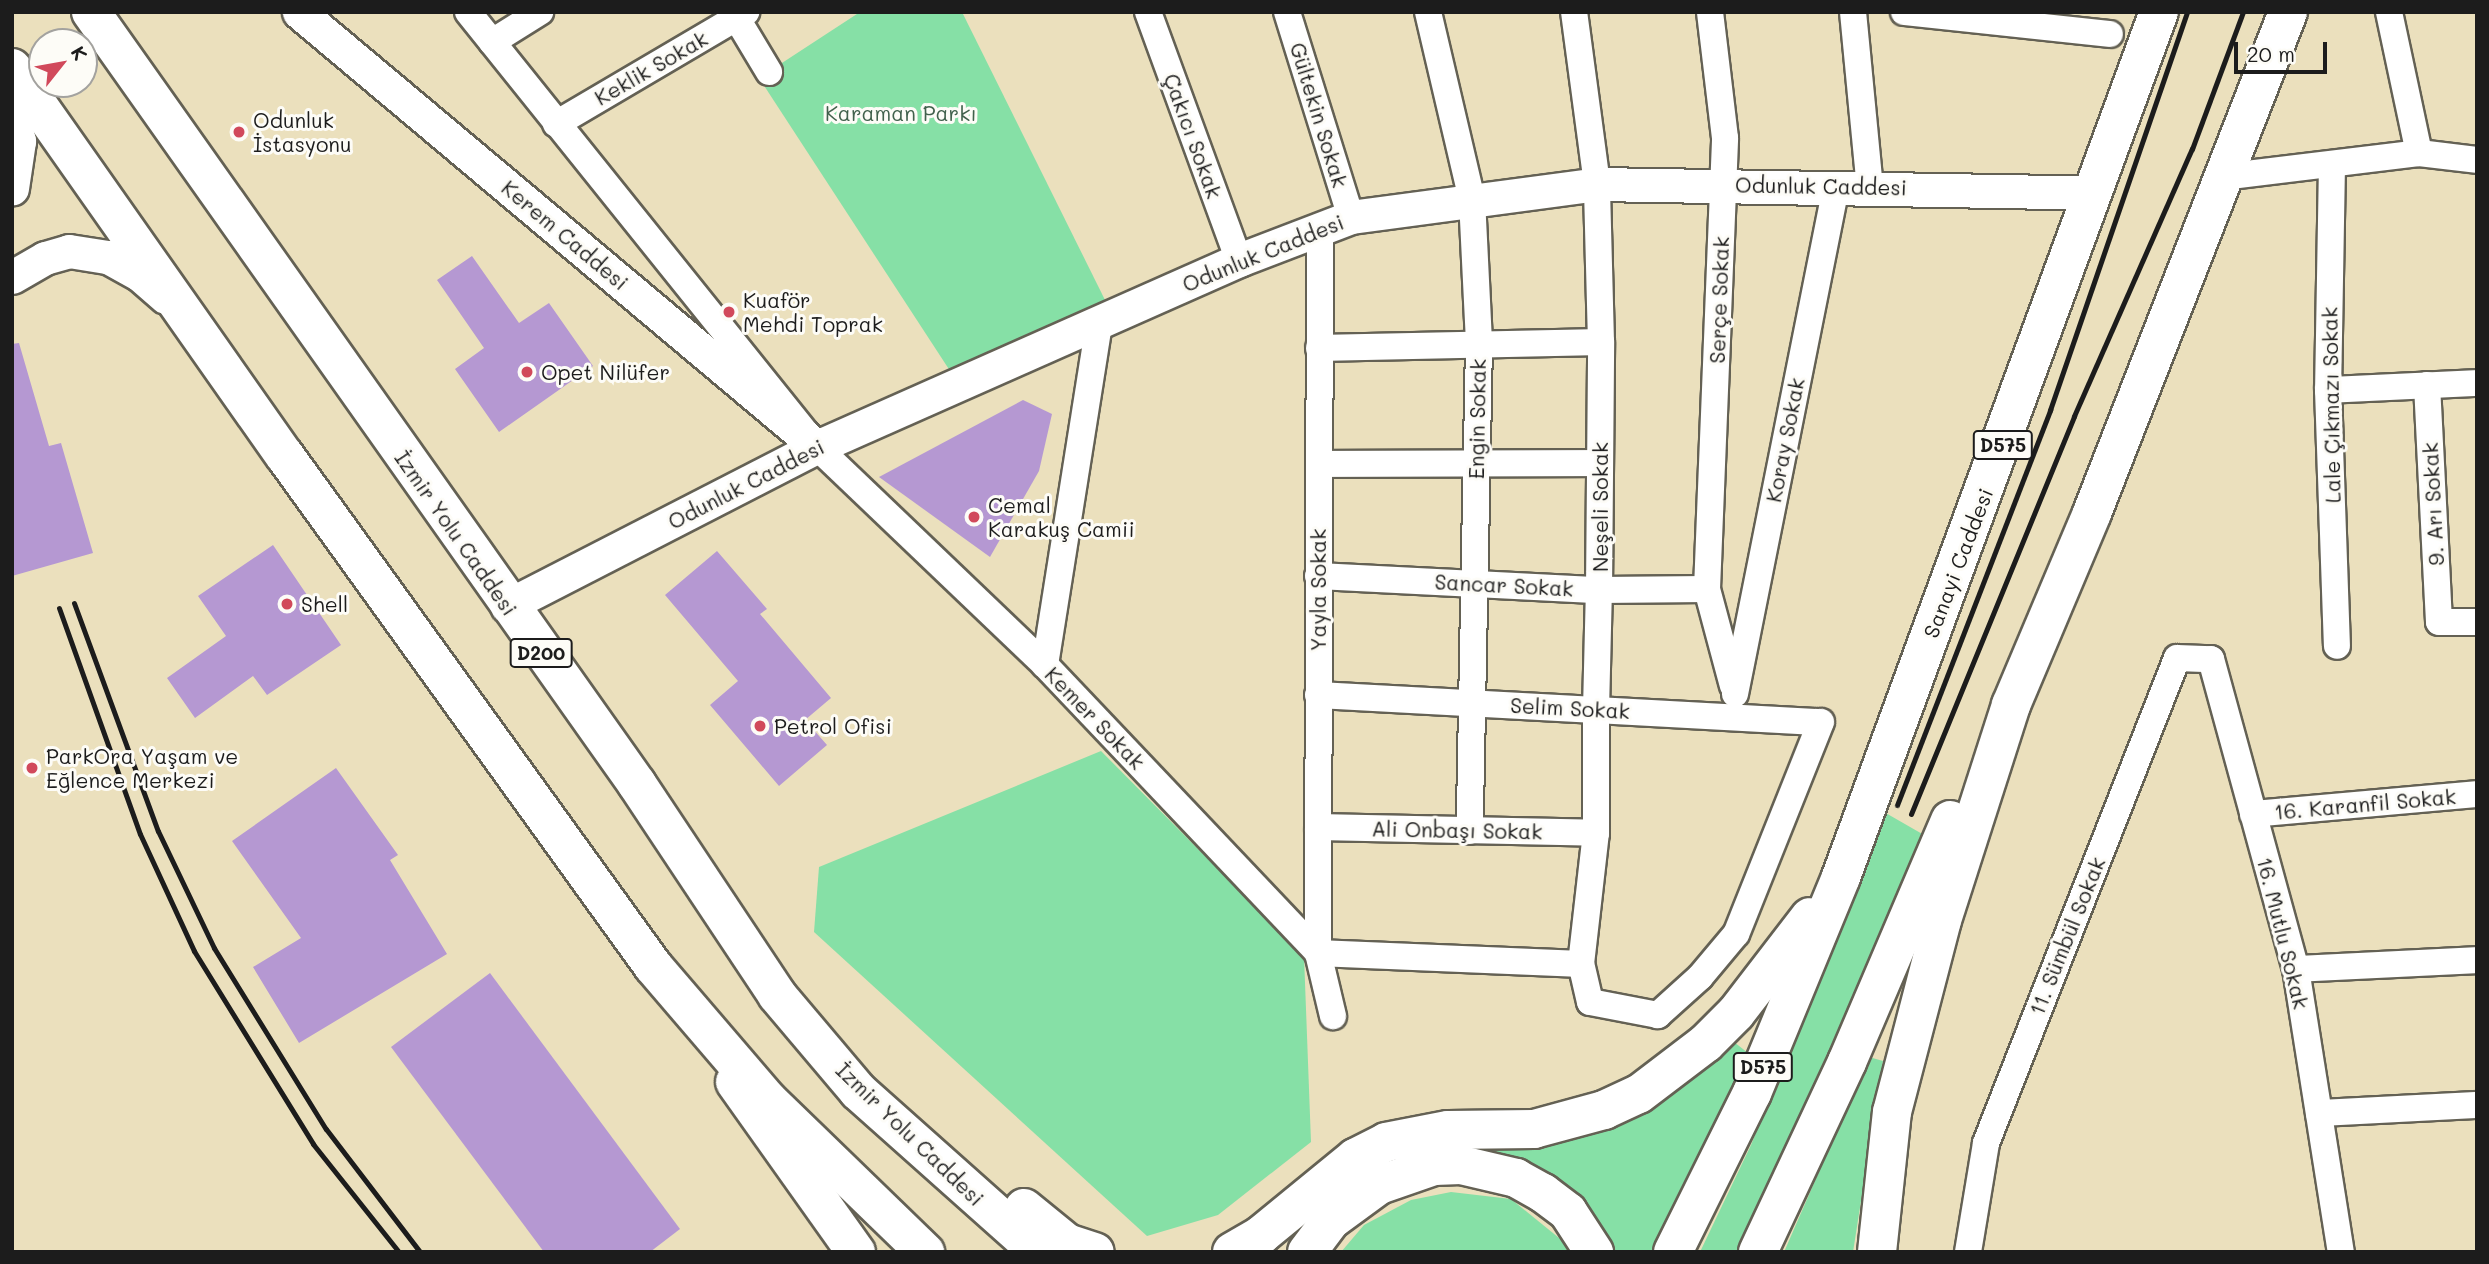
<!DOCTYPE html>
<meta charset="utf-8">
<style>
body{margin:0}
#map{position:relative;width:2489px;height:1264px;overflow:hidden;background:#ebe0bd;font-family:Mali,sans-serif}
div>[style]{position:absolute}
.green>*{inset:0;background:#86e0a6}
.building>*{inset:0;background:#b598d2}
.roads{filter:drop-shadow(2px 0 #646154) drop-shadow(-2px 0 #646154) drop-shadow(0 2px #646154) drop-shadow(0 -2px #646154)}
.minor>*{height:26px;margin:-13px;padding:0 13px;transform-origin:13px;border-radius:13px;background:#fff}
.tertiary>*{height:33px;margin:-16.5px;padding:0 16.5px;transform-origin:16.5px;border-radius:16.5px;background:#fff}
.secondary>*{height:38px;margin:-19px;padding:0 19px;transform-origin:19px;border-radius:19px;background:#fff}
.trunk>*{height:38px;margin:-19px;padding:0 19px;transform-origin:19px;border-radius:19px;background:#fff}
.rail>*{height:5px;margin:-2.5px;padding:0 2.5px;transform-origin:2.5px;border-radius:2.5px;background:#1c1c1c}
.dots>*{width:19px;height:19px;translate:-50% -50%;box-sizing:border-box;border:4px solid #fdfcf7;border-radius:50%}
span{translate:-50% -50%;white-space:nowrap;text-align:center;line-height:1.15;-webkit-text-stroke:6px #fdfcf7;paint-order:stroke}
.shield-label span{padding:2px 5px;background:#fdfcf7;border:2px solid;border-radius:5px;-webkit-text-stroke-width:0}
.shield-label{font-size:19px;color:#1c1c1c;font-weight:700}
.street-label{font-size:21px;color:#1c1c1c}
.park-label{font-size:21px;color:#41614c}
.poi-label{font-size:21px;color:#1c1c1c}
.left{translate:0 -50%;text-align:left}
.frame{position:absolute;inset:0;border:14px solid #1c1c1c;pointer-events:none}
.north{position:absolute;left:28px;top:28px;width:70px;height:70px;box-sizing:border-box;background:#fdfcf7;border:2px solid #a3a29f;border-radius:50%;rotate:59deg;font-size:19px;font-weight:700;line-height:28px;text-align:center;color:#1c1c1c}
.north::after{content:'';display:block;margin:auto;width:24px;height:32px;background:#d1495b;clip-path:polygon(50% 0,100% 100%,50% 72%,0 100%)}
.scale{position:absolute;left:2234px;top:42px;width:93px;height:32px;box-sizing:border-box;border:4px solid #1c1c1c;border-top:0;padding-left:9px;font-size:21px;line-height:24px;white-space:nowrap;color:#1c1c1c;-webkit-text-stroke:5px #fdfcf7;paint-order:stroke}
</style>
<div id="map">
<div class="green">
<div style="clip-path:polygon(860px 12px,962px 12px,1108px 306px,954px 377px,759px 78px)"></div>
<div style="clip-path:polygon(1101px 751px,1304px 956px,1311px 1142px,1218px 1215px,1147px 1236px,814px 932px,819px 867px)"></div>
<div style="clip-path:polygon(1884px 812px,1931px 839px,1742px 1252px,1700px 1252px,1751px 1145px)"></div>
<div style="clip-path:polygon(1734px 1042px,1748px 1053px,1658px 1252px,1615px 1252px,1582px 1203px,1467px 1147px)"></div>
<div style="clip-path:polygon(1869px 1057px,1883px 1061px,1853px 1252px,1784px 1252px)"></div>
<div style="clip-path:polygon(1451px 1192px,1511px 1199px,1564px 1242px,1568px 1252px,1341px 1252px,1364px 1225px,1411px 1200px)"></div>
</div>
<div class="building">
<div style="clip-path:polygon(472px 256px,519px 323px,549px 303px,593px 366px,499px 432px,455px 369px,484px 348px,437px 280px)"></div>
<div style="clip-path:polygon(19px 343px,49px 446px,61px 443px,93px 553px,12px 576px,12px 344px)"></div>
<div style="clip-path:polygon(1023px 400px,1052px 414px,1039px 471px,990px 557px,879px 477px)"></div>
<div style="clip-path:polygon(273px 545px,341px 645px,267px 695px,253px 676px,195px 718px,167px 678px,226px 636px,198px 596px)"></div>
<div style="clip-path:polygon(717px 551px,767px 609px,760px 614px,831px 698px,805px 720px,827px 745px,779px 786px,710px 705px,738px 681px,665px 595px)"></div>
<div style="clip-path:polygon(336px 768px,398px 855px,390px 860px,447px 954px,299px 1043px,253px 967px,301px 938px,232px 841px)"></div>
<div style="clip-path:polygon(490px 973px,680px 1229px,650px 1252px,544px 1252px,391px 1047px)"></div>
</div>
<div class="roads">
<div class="minor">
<div style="left:468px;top:12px;width:558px;rotate:51.26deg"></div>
<div style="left:817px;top:447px;width:315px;rotate:43.7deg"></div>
<div style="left:1045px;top:665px;width:397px;rotate:46.5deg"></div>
<div style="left:1318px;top:953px;width:65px;rotate:76.6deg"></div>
<div style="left:733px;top:12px;width:70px;rotate:59deg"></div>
<div style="left:1148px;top:12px;width:264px;rotate:69.9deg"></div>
<div style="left:1287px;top:12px;width:215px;rotate:72.7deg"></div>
<div style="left:1428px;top:12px;width:192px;rotate:76.8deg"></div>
<div style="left:1472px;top:199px;width:144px;rotate:87.2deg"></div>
<div style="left:1479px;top:343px;width:488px;rotate:91.1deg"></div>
<div style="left:1853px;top:12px;width:176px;rotate:84.5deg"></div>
<div style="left:1904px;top:12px;width:207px;rotate:6.1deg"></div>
<div style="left:2389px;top:12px;width:144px;rotate:78deg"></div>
<div style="left:492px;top:42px;width:57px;rotate:-32deg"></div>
<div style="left:556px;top:124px;width:221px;rotate:-30.5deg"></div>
<div style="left:2332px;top:164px;width:226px;rotate:91deg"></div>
<div style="left:2328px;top:390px;width:256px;rotate:88deg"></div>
<div style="left:2222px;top:177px;width:198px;rotate:-6.9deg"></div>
<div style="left:2419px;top:153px;width:58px;rotate:6.9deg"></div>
<div style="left:1320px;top:227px;width:726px;rotate:90.16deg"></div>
<div style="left:1318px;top:953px;width:263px;rotate:2.4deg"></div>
<div style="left:1319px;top:348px;width:282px;rotate:-1.2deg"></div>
<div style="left:2427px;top:385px;width:237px;rotate:87.1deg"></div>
<div style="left:2439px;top:622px;width:38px"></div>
<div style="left:2328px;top:390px;width:149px;rotate:-2.7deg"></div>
<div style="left:1319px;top:464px;width:281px;rotate:-0.2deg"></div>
<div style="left:1318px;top:576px;width:281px;rotate:2.9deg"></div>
<div style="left:1599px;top:590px;width:108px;rotate:-0.5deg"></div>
<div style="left:1707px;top:589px;width:100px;rotate:75deg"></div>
<div style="left:1707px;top:589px;width:451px;rotate:-87.7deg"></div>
<div style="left:1725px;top:138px;width:127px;rotate:-96.8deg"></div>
<div style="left:1045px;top:665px;width:345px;rotate:-81deg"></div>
<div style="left:1735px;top:694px;width:517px;rotate:-78.73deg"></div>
<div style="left:1318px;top:695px;width:278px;rotate:3.1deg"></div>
<div style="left:1596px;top:710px;width:225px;rotate:3.1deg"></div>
<div style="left:1821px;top:722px;width:228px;rotate:111.8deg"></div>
<div style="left:1736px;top:934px;width:56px;rotate:129.9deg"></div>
<div style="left:1700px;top:977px;width:57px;rotate:137.9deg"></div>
<div style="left:1658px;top:1015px;width:69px;rotate:-169.2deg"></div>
<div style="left:1590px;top:1002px;width:39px;rotate:-103deg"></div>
<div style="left:1581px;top:964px;width:132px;rotate:-83.5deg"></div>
<div style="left:1596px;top:833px;width:123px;rotate:-90deg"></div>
<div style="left:1596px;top:710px;width:120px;rotate:-88.6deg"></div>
<div style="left:1599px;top:590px;width:248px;rotate:-89.5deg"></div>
<div style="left:1601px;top:342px;width:158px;rotate:-91.5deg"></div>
<div style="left:1597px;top:184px;width:174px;rotate:-97.6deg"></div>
<div style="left:2253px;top:814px;width:225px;rotate:-5.1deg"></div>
<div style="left:1318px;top:827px;width:278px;rotate:1.2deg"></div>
<div style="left:2296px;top:969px;width:181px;rotate:-2.8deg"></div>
<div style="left:2319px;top:1113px;width:158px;rotate:-2.9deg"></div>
<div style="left:1968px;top:1252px;width:110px;rotate:-80.6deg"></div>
<div style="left:1986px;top:1143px;width:521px;rotate:-68.5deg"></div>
<div style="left:2177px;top:658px;width:34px;rotate:2deg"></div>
<div style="left:2211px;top:659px;width:321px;rotate:74.7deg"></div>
<div style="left:2296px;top:969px;width:287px;rotate:81deg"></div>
</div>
<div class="tertiary">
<div style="left:299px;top:12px;width:676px;rotate:40.02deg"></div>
<div style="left:12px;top:116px;width:26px;rotate:74deg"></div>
<div style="left:19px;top:141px;width:48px;rotate:98.5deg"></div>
<div style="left:12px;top:277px;width:38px;rotate:-30deg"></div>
<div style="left:45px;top:258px;width:25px;rotate:-16deg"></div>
<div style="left:69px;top:251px;width:39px;rotate:9deg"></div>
<div style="left:108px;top:257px;width:35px;rotate:29deg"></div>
<div style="left:139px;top:274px;width:35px;rotate:41deg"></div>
<div style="left:507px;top:606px;width:348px;rotate:-27.2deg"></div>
<div style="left:817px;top:447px;width:462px;rotate:-23.9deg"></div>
<div style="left:1239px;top:260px;width:120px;rotate:-21deg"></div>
<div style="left:1351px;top:217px;width:248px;rotate:-7.6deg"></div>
<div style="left:1597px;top:184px;width:492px;rotate:1deg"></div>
</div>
<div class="secondary">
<div style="left:735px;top:1082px;width:209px;rotate:54.6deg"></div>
</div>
<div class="trunk">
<div style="left:91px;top:12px;width:946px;rotate:54.73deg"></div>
<div style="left:637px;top:784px;width:253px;rotate:56.4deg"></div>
<div style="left:777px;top:995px;width:126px;rotate:49.8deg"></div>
<div style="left:858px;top:1091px;width:242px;rotate:41.7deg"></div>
<div style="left:12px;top:68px;width:474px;rotate:54.9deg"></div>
<div style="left:285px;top:456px;width:629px;rotate:54.19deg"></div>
<div style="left:653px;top:966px;width:177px;rotate:49.4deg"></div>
<div style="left:768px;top:1100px;width:219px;rotate:44.1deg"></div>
<div style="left:1024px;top:1208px;width:55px;rotate:39.1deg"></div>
<div style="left:1067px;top:1243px;width:29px;rotate:18deg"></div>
<div style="left:1232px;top:1252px;width:34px;rotate:-30deg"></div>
<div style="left:1261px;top:1235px;width:122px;rotate:-39.3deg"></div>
<div style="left:1355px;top:1158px;width:35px;rotate:-27deg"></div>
<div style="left:1386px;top:1142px;width:63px;rotate:-11deg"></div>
<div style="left:1448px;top:1130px;width:86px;rotate:-0.7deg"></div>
<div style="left:1534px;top:1129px;width:73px;rotate:-15.2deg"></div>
<div style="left:1604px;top:1110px;width:38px;rotate:-25deg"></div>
<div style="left:1639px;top:1094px;width:84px;rotate:-37.3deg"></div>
<div style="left:1706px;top:1043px;width:42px;rotate:-45deg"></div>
<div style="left:1736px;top:1013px;width:121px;rotate:-52.4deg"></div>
<div style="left:1307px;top:1252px;width:39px;rotate:-53deg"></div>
<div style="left:1330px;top:1221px;width:61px;rotate:-36.3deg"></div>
<div style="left:1379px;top:1185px;width:58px;rotate:-19.1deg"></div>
<div style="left:1434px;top:1166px;width:27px;rotate:-2deg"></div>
<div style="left:1461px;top:1165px;width:57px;rotate:13.3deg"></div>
<div style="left:1516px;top:1178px;width:31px;rotate:29deg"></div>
<div style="left:1543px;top:1193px;width:31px;rotate:37deg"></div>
<div style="left:1568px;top:1212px;width:48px;rotate:57deg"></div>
<div style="left:1673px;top:1252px;width:178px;rotate:-63.6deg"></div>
<div style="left:1752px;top:1093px;width:234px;rotate:-67.6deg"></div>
<div style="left:1841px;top:877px;width:922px;rotate:-69.82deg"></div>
<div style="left:1758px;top:1252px;width:210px;rotate:-64.9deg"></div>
<div style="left:1847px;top:1062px;width:263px;rotate:-66.9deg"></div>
<div style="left:1877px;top:1252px;width:141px;rotate:-83.9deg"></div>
<div style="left:1892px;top:1112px;width:198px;rotate:-75.4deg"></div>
<div style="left:1942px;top:920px;width:226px;rotate:-72.2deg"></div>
<div style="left:2011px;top:705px;width:208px;rotate:-67.1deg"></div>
<div style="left:2092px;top:513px;width:538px;rotate:-68.63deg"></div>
</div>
</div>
<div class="rail">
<div style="left:74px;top:603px;width:243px;rotate:69.8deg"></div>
<div style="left:158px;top:831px;width:130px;rotate:64.4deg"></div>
<div style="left:214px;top:948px;width:213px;rotate:58.3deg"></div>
<div style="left:326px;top:1129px;width:155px;rotate:52.6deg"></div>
<div style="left:59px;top:608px;width:240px;rotate:70.3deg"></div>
<div style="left:140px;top:834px;width:129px;rotate:65.2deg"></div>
<div style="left:194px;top:951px;width:227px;rotate:58.3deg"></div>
<div style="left:313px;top:1144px;width:138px;rotate:51.5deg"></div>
<div style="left:1897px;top:805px;width:424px;rotate:-68.8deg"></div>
<div style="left:2050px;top:410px;width:421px;rotate:-71deg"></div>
<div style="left:1911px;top:814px;width:430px;rotate:-67.7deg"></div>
<div style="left:2074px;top:416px;width:292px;rotate:-66.2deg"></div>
<div style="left:2192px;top:149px;width:146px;rotate:-69.6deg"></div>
</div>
<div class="dots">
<div style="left:239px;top:132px;background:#d1495b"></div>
<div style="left:729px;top:312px;background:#d1495b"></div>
<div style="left:527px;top:372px;background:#d1495b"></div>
<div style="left:974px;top:517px;background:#d1495b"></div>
<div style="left:287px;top:604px;background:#d1495b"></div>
<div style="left:760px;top:726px;background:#d1495b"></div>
<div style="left:32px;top:768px;background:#d1495b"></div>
</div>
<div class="shield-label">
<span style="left:2003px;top:445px">D575</span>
<span style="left:541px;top:653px">D200</span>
<span style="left:1763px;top:1067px">D575</span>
</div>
<div class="street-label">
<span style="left:651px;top:68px;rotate:-30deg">Keklik Sokak</span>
<span style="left:1319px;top:115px;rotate:73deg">Gültekin Sokak</span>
<span style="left:1193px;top:136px;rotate:70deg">Çakıcı Sokak</span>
<span style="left:1821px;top:186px;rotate:1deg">Odunluk Caddesi</span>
<span style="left:565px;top:235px;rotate:40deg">Kerem Caddesi</span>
<span style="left:1263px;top:253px;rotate:-22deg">Odunluk Caddesi</span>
<span style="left:1719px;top:300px;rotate:-88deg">Serçe Sokak</span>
<span style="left:2331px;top:405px;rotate:-91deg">Lale Çıkmazı Sokak</span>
<span style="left:1477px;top:419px;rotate:-89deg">Engin Sokak</span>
<span style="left:1785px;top:440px;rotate:-79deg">Koray Sokak</span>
<span style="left:746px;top:484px;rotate:-27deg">Odunluk Caddesi</span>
<span style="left:2433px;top:504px;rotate:-93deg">9. Arı Sokak</span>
<span style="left:1600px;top:507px;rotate:-90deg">Neşeli Sokak</span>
<span style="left:456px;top:533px;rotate:55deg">İzmir Yolu Caddesi</span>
<span style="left:1958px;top:563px;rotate:-69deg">Sanayi Caddesi</span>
<span style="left:1504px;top:585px;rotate:3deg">Sancar Sokak</span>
<span style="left:1318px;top:590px;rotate:-90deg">Yayla Sokak</span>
<span style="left:1570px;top:708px;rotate:3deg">Selim Sokak</span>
<span style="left:1095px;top:718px;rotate:46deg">Kemer Sokak</span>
<span style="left:2365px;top:804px;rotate:-5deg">16. Karanfil Sokak</span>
<span style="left:1457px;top:830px;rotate:1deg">Ali Onbaşı Sokak</span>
<span style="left:2283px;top:933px;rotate:76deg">16. Mutlu Sokak</span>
<span style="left:2067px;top:936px;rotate:-68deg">11. Sümbül Sokak</span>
<span style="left:910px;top:1134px;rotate:44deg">İzmir Yolu Caddesi</span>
</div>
<div class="park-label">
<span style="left:901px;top:113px">Karaman Parkı</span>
</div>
<div class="poi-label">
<span class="left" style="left:253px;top:132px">Odunluk<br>İstasyonu</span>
<span class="left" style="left:743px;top:312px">Kuaför<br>Mehdi Toprak</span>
<span class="left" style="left:541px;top:372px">Opet Nilüfer</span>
<span class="left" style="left:988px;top:517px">Cemal<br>Karakuş Camii</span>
<span class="left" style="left:301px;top:604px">Shell</span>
<span class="left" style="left:774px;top:726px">Petrol Ofisi</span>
<span class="left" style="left:46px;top:768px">ParkOra Yaşam ve<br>Eğlence Merkezi</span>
</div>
<div class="frame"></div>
<div class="north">K</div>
<div class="scale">20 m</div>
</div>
